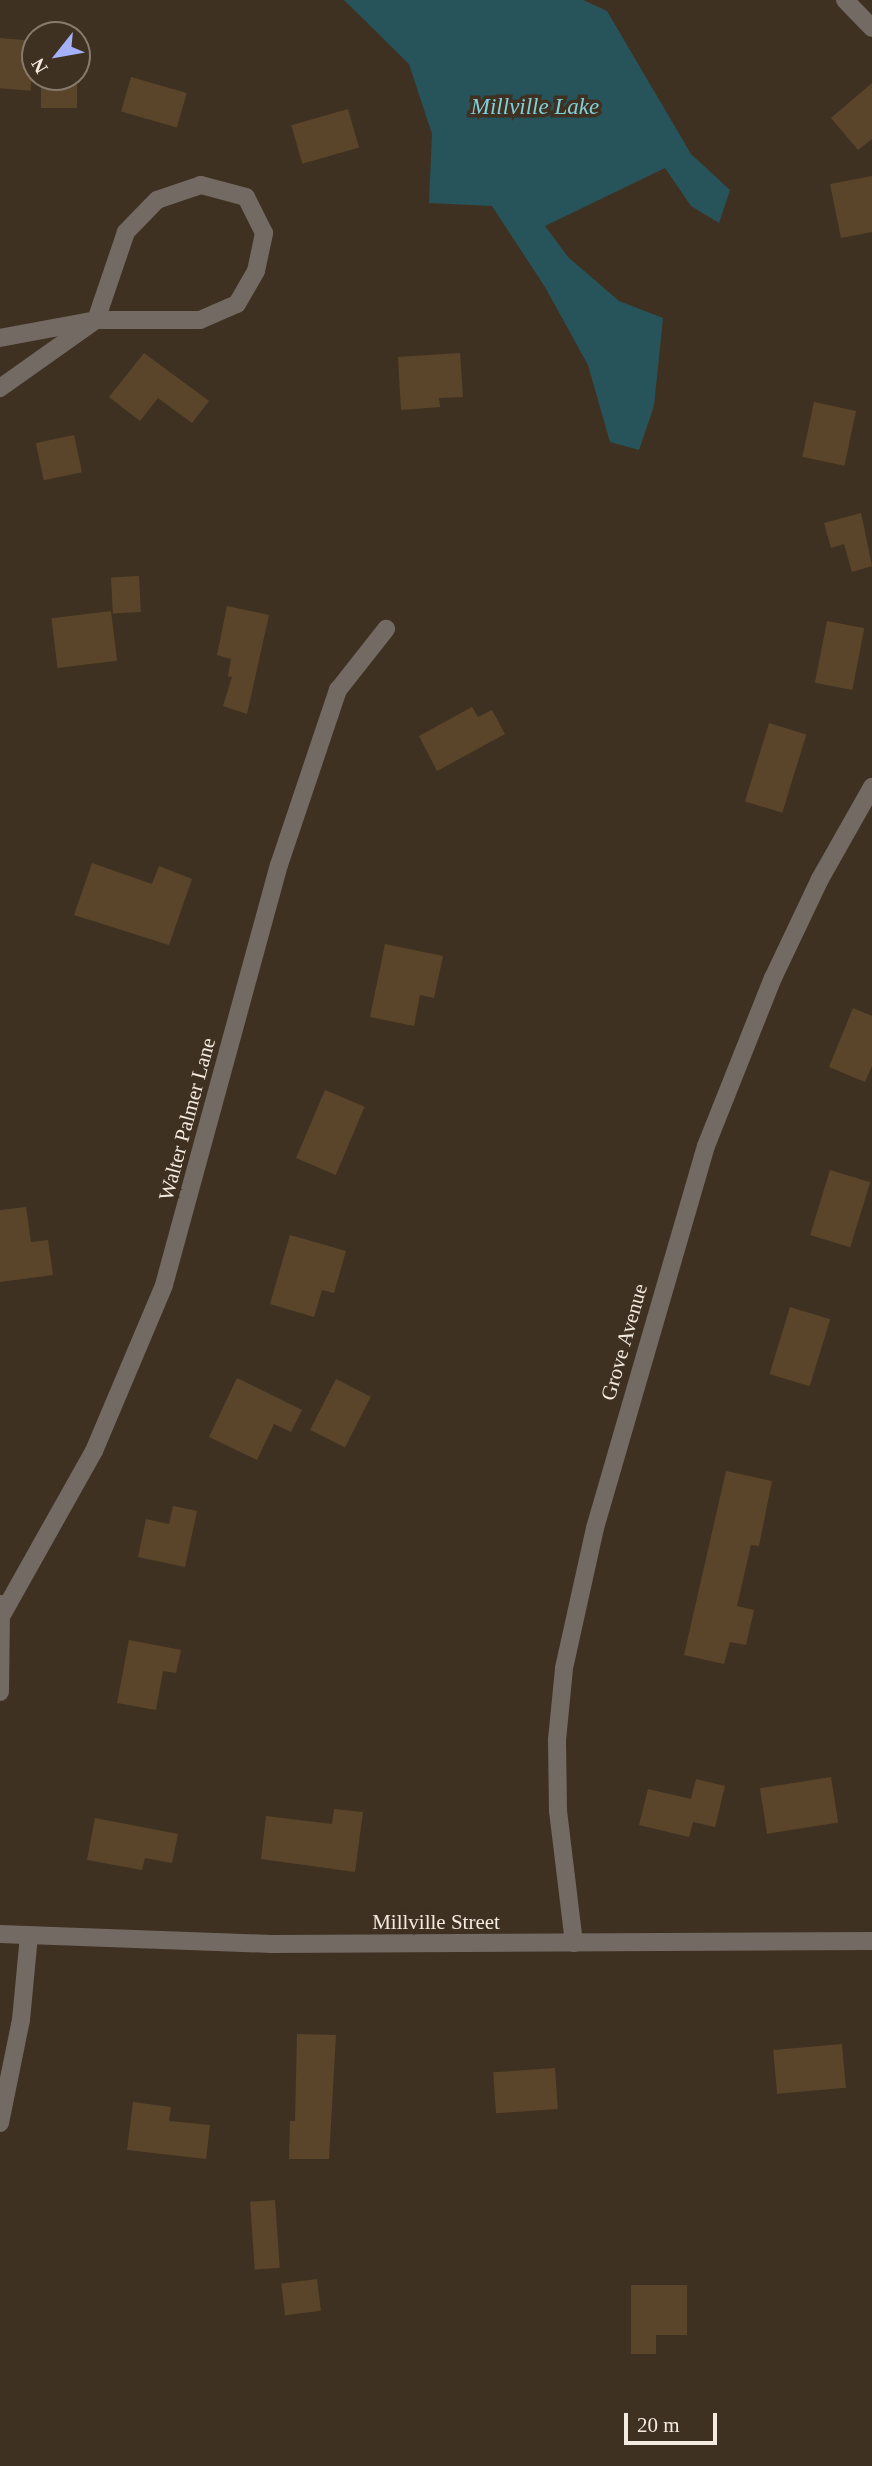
<!DOCTYPE html>
<style>
body{margin:0}
#map{position:relative;width:872px;height:2466px;overflow:hidden;background:#3f3121;font-family:Georgia,serif}
div>[style]{position:absolute}
.water>*{inset:0;background:#27545b}
.building>*{inset:0;background:#5a452a;transform-origin:0 0}
.street>*{height:18px;margin:-9px;padding:0 9px;transform-origin:9px;border-radius:9px;background:#736a64}
span{translate:-50% -50%;white-space:nowrap;text-align:center;line-height:1.15;-webkit-text-stroke:7px #3f3121;paint-order:stroke}
.street-label{font-size:21px;color:#f3eae0}
.water-label{font-size:23px;color:#80d0dc;font-style:italic}
.north{position:absolute;left:21px;top:21px;width:70px;height:70px;box-sizing:border-box;background:#3f3121;border:2px solid #877b6d;border-radius:50%;rotate:239deg;font-size:19px;font-weight:700;line-height:28px;text-align:center;color:#f3eae0}
.north::after{content:'';display:block;margin:auto;width:24px;height:32px;background:#a5b1fc;clip-path:polygon(50% 0,100% 100%,50% 72%,0 100%)}
.scale{position:absolute;left:624px;top:2413px;width:93px;height:32px;box-sizing:border-box;border:4px solid #f3eae0;border-top:0;padding-left:9px;font-size:21px;line-height:24px;white-space:nowrap;color:#f3eae0;-webkit-text-stroke:5px #3f3121;paint-order:stroke}
</style>
<div id="map">
<div class="water">
<div style="clip-path:polygon(344px 0,583px 0,607px 11px,691px 154px,730px 190px,719px 223px,691px 206px,665px 168px,545px 226px,568px 257px,619px 301px,663px 318px,654px 406px,639px 450px,610px 442px,588px 365px,545px 287px,492px 206px,429px 203px,432px 134px,409px 64px)"></div>
</div>
<div class="building">
<div style="left:0;top:38px;width:35px;height:50px;rotate:5deg"></div>
<div style="left:41px;top:77px;width:36px;height:31px"></div>
<div style="left:131px;top:77px;width:58px;height:36px;rotate:16deg"></div>
<div style="clip-path:polygon(872px 83px,872px 139px,858px 150px,831px 118px)"></div>
<div style="left:348px;top:109px;width:40px;height:59px;rotate:74deg"></div>
<div style="clip-path:polygon(872px 176px,872px 232px,841px 238px,830px 184px)"></div>
<div style="clip-path:polygon(144px 353px,209px 401px,192px 423px,158px 398px,140px 421px,109px 397px)"></div>
<div style="clip-path:polygon(460px 353px,463px 397px,439px 398px,440px 407px,401px 410px,398px 357px)"></div>
<div style="left:814px;top:402px;width:43px;height:56px;rotate:12deg"></div>
<div style="left:74px;top:435px;width:38px;height:39px;rotate:78deg"></div>
<div style="clip-path:polygon(861px 513px,872px 566px,852px 572px,844px 544px,831px 548px,824px 523px)"></div>
<div style="left:139px;top:576px;width:36px;height:28px;rotate:87deg"></div>
<div style="clip-path:polygon(227px 606px,269px 615px,247px 714px,223px 706px,232px 677px,228px 676px,231px 659px,217px 655px)"></div>
<div style="left:111px;top:611px;width:50px;height:60px;rotate:83deg"></div>
<div style="left:827px;top:621px;width:38px;height:63px;rotate:11deg"></div>
<div style="clip-path:polygon(472px 707px,478px 717px,492px 710px,505px 734px,437px 771px,419px 736px)"></div>
<div style="left:769px;top:723px;width:39px;height:82px;rotate:17deg"></div>
<div style="clip-path:polygon(92px 863px,152px 884px,159px 866px,192px 879px,169px 945px,74px 915px)"></div>
<div style="clip-path:polygon(385px 944px,443px 956px,434px 998px,420px 995px,414px 1026px,370px 1017px)"></div>
<div style="clip-path:polygon(853px 1008px,872px 1016px,872px 1066px,865px 1082px,829px 1067px)"></div>
<div style="left:325px;top:1090px;width:43px;height:74px;rotate:23deg"></div>
<div style="left:830px;top:1170px;width:42px;height:68px;rotate:17deg"></div>
<div style="clip-path:polygon(26px 1207px,31px 1242px,48px 1240px,53px 1275px,0 1282px,0 1210px)"></div>
<div style="clip-path:polygon(290px 1235px,346px 1251px,334px 1293px,322px 1290px,314px 1317px,270px 1304px)"></div>
<div style="left:790px;top:1307px;width:42px;height:70px;rotate:17deg"></div>
<div style="clip-path:polygon(237px 1378px,302px 1410px,291px 1432px,274px 1424px,257px 1460px,209px 1437px)"></div>
<div style="left:336px;top:1379px;width:39px;height:57px;rotate:27deg"></div>
<div style="clip-path:polygon(726px 1471px,772px 1481px,759px 1546px,751px 1545px,737px 1606px,754px 1610px,746px 1645px,730px 1642px,724px 1664px,684px 1655px)"></div>
<div style="clip-path:polygon(173px 1506px,197px 1511px,185px 1567px,138px 1557px,146px 1519px,169px 1524px)"></div>
<div style="clip-path:polygon(129px 1640px,181px 1650px,176px 1673px,163px 1671px,156px 1710px,117px 1703px)"></div>
<div style="left:831px;top:1777px;width:46px;height:72px;rotate:81deg"></div>
<div style="clip-path:polygon(696px 1779px,725px 1786px,715px 1827px,693px 1822px,689px 1837px,639px 1825px,648px 1789px,691px 1799px)"></div>
<div style="clip-path:polygon(334px 1809px,363px 1812px,355px 1872px,261px 1859px,266px 1816px,332px 1824px)"></div>
<div style="clip-path:polygon(95px 1818px,178px 1834px,172px 1863px,145px 1858px,142px 1870px,87px 1860px)"></div>
<div style="clip-path:polygon(297px 2034px,336px 2035px,329px 2159px,289px 2159px,290px 2121px,295px 2121px)"></div>
<div style="left:842px;top:2044px;width:44px;height:69px;rotate:85deg"></div>
<div style="left:555px;top:2068px;width:41px;height:62px;rotate:86deg"></div>
<div style="clip-path:polygon(133px 2102px,171px 2107px,169px 2121px,210px 2125px,206px 2159px,127px 2150px)"></div>
<div style="left:275px;top:2200px;width:68px;height:25px;rotate:86deg"></div>
<div style="left:317px;top:2279px;width:32px;height:36px;rotate:83deg"></div>
<div style="clip-path:polygon(631px 2285px,687px 2285px,687px 2335px,656px 2335px,656px 2354px,631px 2354px)"></div>
</div>
<div class="street">
<div style="left:845px;top:0;width:39px;rotate:46deg"></div>
<div style="left:0;top:338px;width:98px;rotate:-10.6deg"></div>
<div style="left:96px;top:320px;width:104px"></div>
<div style="left:200px;top:320px;width:40px;rotate:-23.4deg"></div>
<div style="left:237px;top:304px;width:38px;rotate:-60deg"></div>
<div style="left:256px;top:271px;width:39px;rotate:-78deg"></div>
<div style="left:264px;top:233px;width:40px;rotate:-116.6deg"></div>
<div style="left:246px;top:197px;width:47px;rotate:-165.1deg"></div>
<div style="left:201px;top:185px;width:46px;rotate:161.2deg"></div>
<div style="left:157px;top:200px;width:45px;rotate:134.1deg"></div>
<div style="left:126px;top:232px;width:93px;rotate:108.8deg"></div>
<div style="left:96px;top:320px;width:118px;rotate:144.7deg"></div>
<div style="left:3px;top:1613px;width:186px;rotate:-60.7deg"></div>
<div style="left:94px;top:1451px;width:180px;rotate:-67.1deg"></div>
<div style="left:164px;top:1285px;width:435px;rotate:-74.7deg"></div>
<div style="left:279px;top:865px;width:185px;rotate:-71.4deg"></div>
<div style="left:338px;top:690px;width:78px;rotate:-51.8deg"></div>
<div style="left:0;top:1692px;width:88px;rotate:-89.3deg"></div>
<div style="left:0;top:1934px;width:272px;rotate:2.1deg"></div>
<div style="left:272px;top:1944px;width:600px;rotate:-0.29deg"></div>
<div style="left:574px;top:1943px;width:133px;rotate:-96.9deg"></div>
<div style="left:558px;top:1811px;width:71px;rotate:-90.8deg"></div>
<div style="left:557px;top:1740px;width:72px;rotate:-84.4deg"></div>
<div style="left:564px;top:1668px;width:143px;rotate:-77.5deg"></div>
<div style="left:595px;top:1528px;width:398px;rotate:-73.8deg"></div>
<div style="left:706px;top:1146px;width:181px;rotate:-68.3deg"></div>
<div style="left:773px;top:978px;width:110px;rotate:-64.6deg"></div>
<div style="left:820px;top:879px;width:106px;rotate:-60.5deg"></div>
<div style="left:0;top:2123px;width:105px;rotate:-78.5deg"></div>
<div style="left:21px;top:2020px;width:84px;rotate:-84.6deg"></div>
</div>
<div class="street-label">
<span style="left:187px;top:1119px;rotate:-75deg">Walter Palmer Lane</span>
<span style="left:624px;top:1342px;rotate:-74deg">Grove Avenue</span>
<span style="left:436px;top:1922px">Millville Street</span>
</div>
<div class="water-label">
<span style="left:535px;top:107px">Millville Lake</span>
</div>
<div class="north">N</div>
<div class="scale">20 m</div>
</div>
